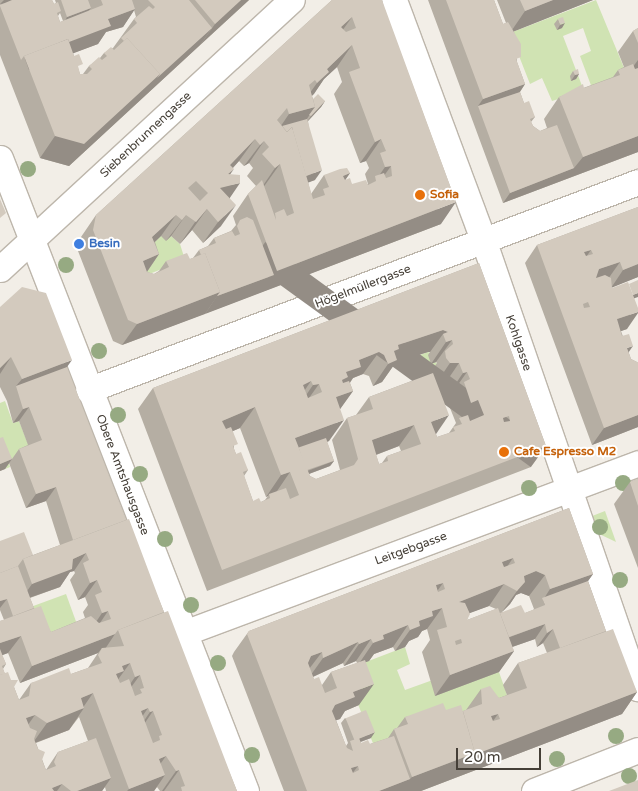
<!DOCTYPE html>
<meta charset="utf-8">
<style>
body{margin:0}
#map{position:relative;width:638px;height:791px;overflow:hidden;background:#f2eee7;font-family:"Varela Round",sans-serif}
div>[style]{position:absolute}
.green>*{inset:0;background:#d0e3b3;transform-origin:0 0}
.roads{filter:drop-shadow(1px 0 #bdb6ab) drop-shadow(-1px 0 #bdb6ab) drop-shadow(0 1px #bdb6ab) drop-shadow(0 -1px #bdb6ab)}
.street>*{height:25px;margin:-12.5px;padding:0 12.5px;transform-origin:12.5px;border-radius:12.5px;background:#fff}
.trees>*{width:16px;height:16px;margin:-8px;border-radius:50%;background:#96aa82}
.wall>*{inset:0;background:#b5aea3}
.shaded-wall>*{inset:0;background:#948d85;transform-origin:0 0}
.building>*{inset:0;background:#d3cabe;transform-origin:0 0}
.dots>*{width:14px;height:14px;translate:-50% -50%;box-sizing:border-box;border:2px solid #fff;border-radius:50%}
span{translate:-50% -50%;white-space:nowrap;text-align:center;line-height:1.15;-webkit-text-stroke:4px #fff;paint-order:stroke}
.street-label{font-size:12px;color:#453f37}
.food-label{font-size:12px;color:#c56008;font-weight:700}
.left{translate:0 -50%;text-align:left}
.shop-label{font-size:12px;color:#366cbe;font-weight:700}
.scale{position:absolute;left:456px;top:748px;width:85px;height:22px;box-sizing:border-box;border:2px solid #453f37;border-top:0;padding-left:6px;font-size:15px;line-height:18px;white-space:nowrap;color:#453f37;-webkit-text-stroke:4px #fff;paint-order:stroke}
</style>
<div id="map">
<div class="green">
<div style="clip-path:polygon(596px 0,627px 75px,592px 88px,580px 56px,591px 51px,583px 28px,563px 36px,584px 91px,552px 101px,542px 78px,530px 84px,510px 33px)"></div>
<div style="clip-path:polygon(161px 236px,171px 236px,180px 244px,185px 260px,144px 276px,137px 258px)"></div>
<div style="clip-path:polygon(428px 352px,433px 354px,431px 364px,436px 362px,438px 366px,430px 373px,435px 385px,444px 385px,448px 395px,422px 404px,406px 360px)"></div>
<div style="clip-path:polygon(5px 401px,13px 423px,19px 421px,32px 454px,9px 463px,10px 467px,5px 469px,0 458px,0 403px)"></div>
<div style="clip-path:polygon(605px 511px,616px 542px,593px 531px,587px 518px)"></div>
<div style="left:66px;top:594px;width:33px;height:37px;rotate:70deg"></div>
<div style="clip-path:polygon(405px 647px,410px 664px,397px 670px,405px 690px,430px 681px,499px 672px,512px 709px,377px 754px,345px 670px)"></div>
</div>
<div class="roads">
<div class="street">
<div style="left:394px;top:0;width:258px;rotate:69.6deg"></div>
<div style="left:484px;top:242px;width:472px;rotate:71deg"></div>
<div style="left:0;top:158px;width:679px;rotate:68.76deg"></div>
<div style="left:0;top:269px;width:397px;rotate:-42.7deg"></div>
<div style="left:88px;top:390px;width:588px;rotate:-20.72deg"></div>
<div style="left:184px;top:633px;width:485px;rotate:-20.5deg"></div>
<div style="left:534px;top:791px;width:112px;rotate:-21.5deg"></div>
</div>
</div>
<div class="trees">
<div style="left:28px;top:169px"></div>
<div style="left:66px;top:265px"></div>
<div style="left:99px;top:351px"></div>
<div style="left:118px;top:415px"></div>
<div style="left:140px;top:474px"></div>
<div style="left:623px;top:483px"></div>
<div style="left:529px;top:488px"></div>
<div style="left:600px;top:527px"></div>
<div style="left:165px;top:539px"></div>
<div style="left:620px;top:580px"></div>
<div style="left:191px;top:605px"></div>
<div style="left:218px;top:663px"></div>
<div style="left:616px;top:736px"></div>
<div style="left:252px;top:755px"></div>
<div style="left:557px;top:759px"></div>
<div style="left:629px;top:776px"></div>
</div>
<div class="wall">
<div style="clip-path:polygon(evenodd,0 0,52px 0,54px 4px,56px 3px,55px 0,249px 0,69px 166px,40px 158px,0 55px,0 0,134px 10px,136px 17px,134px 19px,113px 48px,104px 53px,100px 58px,89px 66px,83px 74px,80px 74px,73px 53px,98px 44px,106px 32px,123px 27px,134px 10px,0 0,60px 13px,63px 21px,60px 22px,58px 16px,60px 13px)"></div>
<div style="clip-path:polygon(evenodd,332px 0,382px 0,441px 224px,122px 345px,113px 341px,78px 251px,81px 237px,96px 215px,332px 0,337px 67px,342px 82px,334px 94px,360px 163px,366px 161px,369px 168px,365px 174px,368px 184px,352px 184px,345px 180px,350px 173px,324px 175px,311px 194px,308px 182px,315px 180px,308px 121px,321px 107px,325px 101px,313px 99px,312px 96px,324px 79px,337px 67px,332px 0,239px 161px,244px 166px,249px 163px,253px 168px,247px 176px,256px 186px,248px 194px,233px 216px,236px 225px,231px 231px,214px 238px,208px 246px,199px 250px,193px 258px,190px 259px,166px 261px,159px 271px,154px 274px,147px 272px,159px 254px,155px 242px,161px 236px,166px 241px,171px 236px,180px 244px,192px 230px,203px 243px,221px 226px,230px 198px,230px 174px,233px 168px,239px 161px)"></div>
<div style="clip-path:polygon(428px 0,494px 0,503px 24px,506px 23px,497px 0,593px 0,514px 31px,517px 62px,525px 84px,520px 92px,524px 103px,535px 117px,531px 122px,533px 126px,540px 131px,547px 128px,544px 119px,559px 97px,613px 77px,618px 70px,624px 67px,618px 52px,633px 31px,638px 28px,638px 152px,503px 203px)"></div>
<div style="clip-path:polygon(558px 19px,562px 28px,557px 30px,554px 24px)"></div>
<div style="clip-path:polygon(573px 71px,579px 74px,576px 79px,571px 81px,570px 76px)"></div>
<div style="clip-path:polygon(638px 207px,638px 277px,612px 287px,612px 288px,634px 298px,627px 329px,621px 331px,631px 359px,637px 362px,638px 362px,638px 427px,592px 445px,525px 263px,537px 245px)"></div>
<div style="clip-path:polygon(evenodd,479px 263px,546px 446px,531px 467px,207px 591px,138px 409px,153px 388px,479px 263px,428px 352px,430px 352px,428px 355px,431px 364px,436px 362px,437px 363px,430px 373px,430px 374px,369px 397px,356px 415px,347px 418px,332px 440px,340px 470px,316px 479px,310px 476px,309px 474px,330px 466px,334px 461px,327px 442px,329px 441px,340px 409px,353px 391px,350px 383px,353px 378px,363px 374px,369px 376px,373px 386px,382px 382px,396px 362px,428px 352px,479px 263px,438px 385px,444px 385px,448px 395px,452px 393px,453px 397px,448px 403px,456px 423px,449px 433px,437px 437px,436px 434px,438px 385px,479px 263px,240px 428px,266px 497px,268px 496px,265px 500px,261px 502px,253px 501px,244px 476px,248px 470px,236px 454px,234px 449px,233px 431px,240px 428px,479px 263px,399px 446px,401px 451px,387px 456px,382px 463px,379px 464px,376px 455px,399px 446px)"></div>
<div style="clip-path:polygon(evenodd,0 307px,67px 367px,126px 520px,164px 612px,237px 791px,160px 791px,157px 787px,154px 791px,106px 791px,105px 787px,102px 791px,0 791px,0 621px,4px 620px,0 610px,0 541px,33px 555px,60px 545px,46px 501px,26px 508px,9px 463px,5px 469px,0 471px,0 438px,12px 459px,19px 449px,28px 445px,19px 421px,13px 423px,7px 401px,0 387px,0 307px,74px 571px,75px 573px,70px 580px,78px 600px,85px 597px,88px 605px,83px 612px,85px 618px,51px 632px,34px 608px,30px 598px,60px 587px,70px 572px,74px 571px,0 307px,8px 653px,20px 683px,98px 653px,88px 668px,71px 674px,31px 683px,19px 700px,14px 687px,5px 674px,3px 669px,6px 664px,2px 655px,8px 653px,0 307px,79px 717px,88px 741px,58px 752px,46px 770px,36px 743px,69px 730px,79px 717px)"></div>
<div style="clip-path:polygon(638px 479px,638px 568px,614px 504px,630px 482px)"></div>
<div style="clip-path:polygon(evenodd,569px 508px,593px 574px,588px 581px,606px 631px,637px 692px,622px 714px,421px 791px,284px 791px,232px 656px,234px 652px,249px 631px,569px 508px,521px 593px,529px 596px,534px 609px,533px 610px,525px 613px,502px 612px,510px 604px,516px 595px,521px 593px,569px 508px,489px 606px,496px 609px,467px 620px,469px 613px,489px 606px,569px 508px,427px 629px,430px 640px,422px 652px,435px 696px,499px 672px,514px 651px,512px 647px,535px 639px,537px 647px,543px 643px,547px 653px,518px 663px,503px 685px,507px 695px,499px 698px,481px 689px,466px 710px,463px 711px,446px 710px,405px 717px,397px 728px,394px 729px,388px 738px,370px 744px,361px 743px,361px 742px,371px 738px,345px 718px,341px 723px,348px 743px,346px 746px,336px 720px,340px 719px,345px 711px,359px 705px,366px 662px,369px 661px,374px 654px,393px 647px,395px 651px,405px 647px,409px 641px,418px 637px,422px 631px,427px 629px,569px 508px,356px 661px,357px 663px,331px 672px,322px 685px,314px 679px,313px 677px,343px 663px,344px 666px,356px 661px)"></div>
</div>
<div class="shaded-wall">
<div style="clip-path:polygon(4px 0,38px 0,0 4px)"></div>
<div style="clip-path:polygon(241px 0,249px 0,200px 45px,215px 24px)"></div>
<div style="clip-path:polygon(553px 0,593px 0,510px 33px,525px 11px)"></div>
<div style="clip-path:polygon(91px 8px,87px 13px,64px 23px,67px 17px)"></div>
<div style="clip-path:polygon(135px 9px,123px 27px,106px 32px,98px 44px,29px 70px,25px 59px,108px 19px)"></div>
<div style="clip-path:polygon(352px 17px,337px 38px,341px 27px)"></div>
<div style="clip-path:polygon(565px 23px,562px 28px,557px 30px,560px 25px)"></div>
<div style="clip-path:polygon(212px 28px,200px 45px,69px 166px,40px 158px,55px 136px,160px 74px)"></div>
<div style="clip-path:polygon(352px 45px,337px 67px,324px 79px,314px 94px,302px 104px,327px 69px)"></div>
<div style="clip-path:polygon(638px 60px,638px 70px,627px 75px)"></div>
<div style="clip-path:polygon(579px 74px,576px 79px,571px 81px,575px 75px)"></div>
<div style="clip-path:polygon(525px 84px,513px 102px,478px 106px,483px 99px)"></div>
<div style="clip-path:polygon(325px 101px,321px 107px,307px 122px,311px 116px)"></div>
<div style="clip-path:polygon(315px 107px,300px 129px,274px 136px,289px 114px)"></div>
<div style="clip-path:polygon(638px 136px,638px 152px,503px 203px,510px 193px,574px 168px,583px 157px)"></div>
<div style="clip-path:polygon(255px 139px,239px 161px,215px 187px,230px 165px)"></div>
<div style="clip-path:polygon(381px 139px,366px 161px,360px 163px,375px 142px)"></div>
<div style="clip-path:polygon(264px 141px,249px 163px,244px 166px,260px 145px)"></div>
<div style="clip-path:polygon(280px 164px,265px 185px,260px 190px,275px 168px)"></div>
<div style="clip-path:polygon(391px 166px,376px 187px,376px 180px,385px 167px)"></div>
<div style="clip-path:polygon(234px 169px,221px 187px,240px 183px,225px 205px,207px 209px,192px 230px,180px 244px,228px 174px)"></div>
<div style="clip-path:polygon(322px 170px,315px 180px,289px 190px,296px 180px)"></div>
<div style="clip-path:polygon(350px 173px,335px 195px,343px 176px)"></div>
<div style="clip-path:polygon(456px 202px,441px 224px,205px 314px,217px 296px,274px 275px,277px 271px)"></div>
<div style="clip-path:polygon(236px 205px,221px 226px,203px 243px,218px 222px)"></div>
<div style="clip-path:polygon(176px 215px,161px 236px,137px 258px,152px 237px)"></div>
<div style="clip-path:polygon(186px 215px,171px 236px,166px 241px,182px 220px)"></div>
<div style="clip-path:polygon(591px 250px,579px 267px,584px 252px)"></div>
<div style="clip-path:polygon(159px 254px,144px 276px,143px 261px)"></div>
<div style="clip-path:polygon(620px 262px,608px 279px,587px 287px,599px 269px)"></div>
<div style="clip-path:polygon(638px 264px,638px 277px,611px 288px,623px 270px)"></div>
<div style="clip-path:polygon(220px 292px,205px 314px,122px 345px,137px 324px)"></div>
<div style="clip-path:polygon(638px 293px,638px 297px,618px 304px,621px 299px)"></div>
<div style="clip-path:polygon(638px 312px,638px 313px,627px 329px,604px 337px,617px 319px)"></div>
<div style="clip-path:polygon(443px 330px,448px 332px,443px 334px,430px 352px,428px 352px,396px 362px,382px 382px,373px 386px,388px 364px,387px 361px,398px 345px)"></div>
<div style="clip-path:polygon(452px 340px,436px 362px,431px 364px,446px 342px)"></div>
<div style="clip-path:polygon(633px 346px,621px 363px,627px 348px)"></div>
<div style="clip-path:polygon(379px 352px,363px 374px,353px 378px,345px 389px,331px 394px,346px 372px,359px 360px)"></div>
<div style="clip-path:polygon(11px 357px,0 374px,0 368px)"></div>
<div style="clip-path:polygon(72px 360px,57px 381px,16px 386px,22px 379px)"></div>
<div style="clip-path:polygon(450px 363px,459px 363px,444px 385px,435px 385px)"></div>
<div style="clip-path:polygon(467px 372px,452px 393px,448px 395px,463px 373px)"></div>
<div style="clip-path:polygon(311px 381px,296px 403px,303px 385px)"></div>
<div style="clip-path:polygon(319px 384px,304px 405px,298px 407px,313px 385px)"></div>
<div style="clip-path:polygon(353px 391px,338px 412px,336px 397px)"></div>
<div style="clip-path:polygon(478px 400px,463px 422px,460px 420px,471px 403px)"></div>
<div style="clip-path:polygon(29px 407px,19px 421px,13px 423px,23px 409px)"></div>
<div style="clip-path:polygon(255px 407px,240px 428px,207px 442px,222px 421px)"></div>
<div style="clip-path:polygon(449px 415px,434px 437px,431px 422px)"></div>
<div style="clip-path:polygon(638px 415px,638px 427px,592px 445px,604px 428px)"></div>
<div style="clip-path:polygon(344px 420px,329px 441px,295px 454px,295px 438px)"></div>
<div style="clip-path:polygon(414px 425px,399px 446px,357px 462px,372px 440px)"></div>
<div style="left:546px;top:446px;width:26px;height:347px;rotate:126deg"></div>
<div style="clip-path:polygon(12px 459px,5px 469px,0 471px,0 464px)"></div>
<div style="clip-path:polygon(334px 461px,330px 466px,298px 478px,302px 473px)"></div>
<div style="clip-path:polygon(290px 472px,275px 494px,269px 494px,268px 496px,266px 497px,281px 475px)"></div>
<div style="clip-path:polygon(56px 487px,46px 501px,26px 508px,36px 494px)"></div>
<div style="clip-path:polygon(86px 553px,74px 571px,70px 572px,60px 587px,20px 601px,32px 584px,73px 559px)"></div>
<div style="clip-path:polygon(513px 558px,498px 580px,502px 562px)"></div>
<div style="clip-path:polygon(536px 571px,545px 575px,529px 596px,521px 593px,516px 595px,510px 604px,502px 612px,517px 591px,524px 576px)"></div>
<div style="clip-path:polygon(593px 574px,578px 595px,545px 605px,543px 600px,550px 589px)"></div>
<div style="clip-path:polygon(97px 580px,85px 597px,78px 600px,90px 583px)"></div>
<div style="clip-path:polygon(443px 583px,427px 605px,436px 585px)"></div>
<div style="clip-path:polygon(504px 584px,489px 606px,446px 622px,459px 602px)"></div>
<div style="clip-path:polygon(7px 599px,0 608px,0 601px)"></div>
<div style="clip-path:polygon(442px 608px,427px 629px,422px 631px,418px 637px,409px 641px,405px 647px,395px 651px,410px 630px,419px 621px,432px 611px)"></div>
<div style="clip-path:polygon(108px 611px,96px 629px,90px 631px,102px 613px)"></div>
<div style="clip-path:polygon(545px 624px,535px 639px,492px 654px,502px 640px)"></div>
<div style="clip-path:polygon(408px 625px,393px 647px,374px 654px,369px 661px,358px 665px,373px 643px,383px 635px)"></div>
<div style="clip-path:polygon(553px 629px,543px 643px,537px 647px,547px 633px)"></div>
<div style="clip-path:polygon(115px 634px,103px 652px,102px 648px,98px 653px,20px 683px,32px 666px)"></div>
<div style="clip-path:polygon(21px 636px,8px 653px,0 656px,0 643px)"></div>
<div style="clip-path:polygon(371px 639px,356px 661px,344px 666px,359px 644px)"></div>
<div style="clip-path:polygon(358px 642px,343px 663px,308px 679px,323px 658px)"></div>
<div style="clip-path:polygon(514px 651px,499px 672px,435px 696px,450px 675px)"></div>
<div style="clip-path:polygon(322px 652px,306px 673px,295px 678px,311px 656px)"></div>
<div style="clip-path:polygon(130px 663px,109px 692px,101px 695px,122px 666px)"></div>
<div style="clip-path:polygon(140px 675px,124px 697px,120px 699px,135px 677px)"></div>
<div style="clip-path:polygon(374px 684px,359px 705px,345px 711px,340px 719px,320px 726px,335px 705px,353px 692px)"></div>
<div style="clip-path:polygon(637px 692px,622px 714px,421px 791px,379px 791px,410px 779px,412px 777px)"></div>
<div style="clip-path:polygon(93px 693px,82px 709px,84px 708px,69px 730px,32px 744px,47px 723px,81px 698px)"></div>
<div style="clip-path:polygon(148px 708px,133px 730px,141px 711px)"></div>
<div style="clip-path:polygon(153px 711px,138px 733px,135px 734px,150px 712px)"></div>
<div style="clip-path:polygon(498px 714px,483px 735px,491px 716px)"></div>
<div style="clip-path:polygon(35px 715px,20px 736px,26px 718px)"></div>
<div style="clip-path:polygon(375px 732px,371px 738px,351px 745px,353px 741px)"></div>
<div style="clip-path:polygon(166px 756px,151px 777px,159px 759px)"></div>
<div style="clip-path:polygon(358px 766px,342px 787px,351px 768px)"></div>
<div style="clip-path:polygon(179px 770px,164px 791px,162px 791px,176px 771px)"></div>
<div style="clip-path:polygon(165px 775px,154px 791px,127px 791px,129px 789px)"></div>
<div style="clip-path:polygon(111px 778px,102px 791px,77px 791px)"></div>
<div style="clip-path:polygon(62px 784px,57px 791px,50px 791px,52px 788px)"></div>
</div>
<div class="building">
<div style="clip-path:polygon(12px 0,52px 0,54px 4px,58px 2px,61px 11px,57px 13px,60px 22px,103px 5px,101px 0,132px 0,135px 9px,108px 19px,111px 26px,69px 42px,68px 39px,24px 56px,21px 60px,0 6px,0 5px)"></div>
<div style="clip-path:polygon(61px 0,88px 0,91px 8px,67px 17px)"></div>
<div style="clip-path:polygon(148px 0,189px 0,212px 28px,157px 78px,160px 74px,127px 38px,124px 41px,121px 38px,137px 23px,134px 19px,149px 6px,153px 9px,155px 7px)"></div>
<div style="clip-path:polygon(195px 0,241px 0,215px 24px)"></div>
<div style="clip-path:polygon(evenodd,332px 0,382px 0,456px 202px,277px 271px,248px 194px,262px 180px,276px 220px,275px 213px,284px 209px,287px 216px,294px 213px,280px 164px,275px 168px,262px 154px,269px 147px,264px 141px,260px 145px,255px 139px,230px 165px,234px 169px,228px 174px,240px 175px,240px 183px,220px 188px,236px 205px,218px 222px,207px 209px,196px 222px,186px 215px,182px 220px,176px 215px,152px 237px,159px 254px,143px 261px,147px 272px,154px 274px,169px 267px,166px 261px,187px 253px,190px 259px,205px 253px,220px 292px,137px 324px,128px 320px,93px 230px,96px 215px,332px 0,352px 17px,356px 28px,346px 32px,341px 27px,352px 17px,332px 0,352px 45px,360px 68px,349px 72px,375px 142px,381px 139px,386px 151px,380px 153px,385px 167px,391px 166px,392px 176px,386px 178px,384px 173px,375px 176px,376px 181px,368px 185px,366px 180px,352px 184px,350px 178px,345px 180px,343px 176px,350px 173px,347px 168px,340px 169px,324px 175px,329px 187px,323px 189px,325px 195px,313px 199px,292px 127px,287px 132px,277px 120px,287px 108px,289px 114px,315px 107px,309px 85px,315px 80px,317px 83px,329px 72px,327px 69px,352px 45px,332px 0,196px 181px,208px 193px,200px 201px,188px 188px,196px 181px)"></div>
<div style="clip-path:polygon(446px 0,494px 0,503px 24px,508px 22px,521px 44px,521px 57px,516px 59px,525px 84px,483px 99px)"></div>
<div style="clip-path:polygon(520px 0,553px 0,525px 11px)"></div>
<div style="left:563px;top:17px;width:6px;height:5px;rotate:72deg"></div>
<div style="clip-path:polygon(638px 28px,638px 43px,633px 31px)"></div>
<div style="clip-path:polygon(127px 38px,160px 74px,84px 144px,55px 136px,24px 56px,68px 39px,74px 56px,79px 54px,83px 64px,78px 66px,80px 74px,87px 74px,92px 69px,89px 66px,99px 57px,102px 60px,107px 56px,104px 53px,111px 47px,114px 50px)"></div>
<div style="clip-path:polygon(633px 64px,635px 69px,638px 68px,638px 136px,583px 157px,559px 97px,583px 84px,584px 88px,620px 75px,618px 70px)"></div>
<div style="clip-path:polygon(578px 69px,579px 74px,575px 75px,573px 71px)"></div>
<div style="clip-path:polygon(520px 92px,524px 103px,529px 101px,535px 117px,530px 119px,533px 126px,540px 131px,557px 125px,574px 168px,510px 193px,478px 106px)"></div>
<div style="clip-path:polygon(318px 94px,325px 101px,311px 116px,309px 115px,315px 107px,313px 99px)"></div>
<div style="clip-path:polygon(307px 119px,322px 170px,306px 176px,292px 127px,287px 132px,282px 126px)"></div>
<div style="clip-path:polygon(0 199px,6px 213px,0 218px)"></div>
<div style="clip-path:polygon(evenodd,638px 207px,638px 264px,623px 270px,620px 262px,599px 269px,596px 278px,605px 275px,611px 278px,612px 288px,628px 282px,638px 308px,638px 312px,617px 319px,622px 336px,629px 334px,633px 346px,627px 348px,631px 359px,637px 362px,638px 362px,638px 415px,604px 428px,537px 245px,638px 207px,591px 250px,593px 254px,586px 256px,584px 252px,591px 250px,638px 207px,588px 302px,590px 307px,584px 308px,583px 304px,588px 302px)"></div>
<div style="clip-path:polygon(247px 217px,253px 220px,274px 275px,217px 296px,220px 292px,205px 253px,201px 255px,199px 250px,216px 243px,214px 238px,232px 231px,235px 236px,240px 234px,237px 226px,240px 220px)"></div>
<div style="clip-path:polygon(evenodd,479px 263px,546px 446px,222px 570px,153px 388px,479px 263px,443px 330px,448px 332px,443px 334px,446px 342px,452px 340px,453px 344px,445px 351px,446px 358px,450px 363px,459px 363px,463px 373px,467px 372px,470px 379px,464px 382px,471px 403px,478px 400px,484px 415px,470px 421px,468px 415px,459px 418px,462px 424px,453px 427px,455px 431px,437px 437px,431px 422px,449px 415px,433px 373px,369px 397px,373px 409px,347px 418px,358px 459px,354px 465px,316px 479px,310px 476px,295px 438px,344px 420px,336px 397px,353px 391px,349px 381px,343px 383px,342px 380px,348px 377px,346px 372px,361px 367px,359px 360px,379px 352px,384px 355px,388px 364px,397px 360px,394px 351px,399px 349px,398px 345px,443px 330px,479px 263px,311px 381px,313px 385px,319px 384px,322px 392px,308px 398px,303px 385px,311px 381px,479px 263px,255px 407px,281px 475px,290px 472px,299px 495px,290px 499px,286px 488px,269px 494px,270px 498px,261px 502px,259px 498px,253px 501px,243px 472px,248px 470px,241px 452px,236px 454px,233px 446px,238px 444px,231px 427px,226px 429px,222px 421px,255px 407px,479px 263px,509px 416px,510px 421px,504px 422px,503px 418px,509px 416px,479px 263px,414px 425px,421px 444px,387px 456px,388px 461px,379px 464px,372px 440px,414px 425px)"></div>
<div style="clip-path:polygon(638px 280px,638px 293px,633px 295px,629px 284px)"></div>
<div style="clip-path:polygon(22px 287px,46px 293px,72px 360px,22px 379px,11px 357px,0 368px,0 307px)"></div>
<div style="clip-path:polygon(67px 367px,126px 520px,73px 540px,56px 487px,36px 494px,19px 449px,42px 440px,29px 407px,23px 409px,16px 386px)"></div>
<div style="clip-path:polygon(3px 437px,12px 459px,0 464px,0 438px)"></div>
<div style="left:326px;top:438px;width:24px;height:29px;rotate:71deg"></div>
<div style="clip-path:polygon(638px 479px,638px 506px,630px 482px)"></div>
<div style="clip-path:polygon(evenodd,569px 508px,593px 574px,550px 589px,545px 575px,536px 571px,524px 576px,525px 582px,517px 591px,504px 584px,459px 602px,465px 603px,470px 614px,467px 620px,498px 608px,514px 651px,450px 675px,437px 630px,447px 627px,442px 608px,432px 611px,433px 616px,419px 621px,420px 626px,410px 630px,408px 625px,383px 635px,384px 639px,373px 643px,371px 639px,359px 644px,358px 642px,323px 658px,322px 652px,311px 656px,308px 663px,314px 679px,319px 677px,325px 693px,337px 688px,331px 672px,365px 660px,374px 684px,353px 692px,355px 697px,335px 705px,332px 711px,347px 748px,353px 751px,350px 741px,359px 738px,361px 743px,368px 740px,370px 744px,394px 736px,410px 779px,379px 791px,307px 791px,247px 634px,249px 631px,569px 508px,513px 558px,515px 563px,504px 567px,502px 562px,513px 558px,569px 508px,443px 583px,445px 589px,438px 592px,436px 585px,443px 583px,569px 508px,461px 639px,462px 643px,456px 645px,455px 641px,461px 639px,569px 508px,358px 766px,359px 770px,353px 773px,351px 768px,358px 766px)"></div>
<div style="clip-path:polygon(129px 519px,164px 612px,118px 630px,115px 634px,32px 666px,21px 636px,0 643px,0 621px,41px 606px,51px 632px,91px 616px,99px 623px,111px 619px,108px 611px,102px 613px,95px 595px,102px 592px,97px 580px,90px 583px,83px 563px,89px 560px,86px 553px,73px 559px,72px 569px,32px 584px,23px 559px)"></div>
<div style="clip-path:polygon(24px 532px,33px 555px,23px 559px,18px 566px,0 573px,0 541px)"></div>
<div style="clip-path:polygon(18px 566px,34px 608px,13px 616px,7px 599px,0 601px,0 573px)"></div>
<div style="clip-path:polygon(588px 581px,606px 631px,560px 648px,553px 629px,547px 633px,545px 624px,509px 637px,500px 613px,521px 605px,525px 613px,545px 605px,542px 598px)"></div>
<div style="clip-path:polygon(evenodd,168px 611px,237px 791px,182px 791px,181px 787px,185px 786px,179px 770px,176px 771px,166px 756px,159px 759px,165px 775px,129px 789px,93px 693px,81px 698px,84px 708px,47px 723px,35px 715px,26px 718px,30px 728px,37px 731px,34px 739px,38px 749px,45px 752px,42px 760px,46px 770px,56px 766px,54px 762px,58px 752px,96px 738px,111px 778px,77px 791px,71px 791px,62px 784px,52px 788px,54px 791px,0 791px,0 675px,8px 672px,11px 680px,18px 680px,14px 687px,19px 700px,29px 696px,31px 683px,69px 668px,71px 674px,102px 663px,98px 655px,102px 648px,124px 646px,118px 630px,168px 611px,130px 663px,135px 677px,140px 675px,144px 688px,140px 689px,142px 693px,135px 696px,129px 679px,120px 683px,116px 674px,124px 671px,122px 666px,130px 663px,168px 611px,148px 708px,150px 712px,153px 711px,162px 735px,159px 736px,160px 740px,153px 743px,141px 711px,148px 708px)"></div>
<div style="clip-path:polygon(evenodd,613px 629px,637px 692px,474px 755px,475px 753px,463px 711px,482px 704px,481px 689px,490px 686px,499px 698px,527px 688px,518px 663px,613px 629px,498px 714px,500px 719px,493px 721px,491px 716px,498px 714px)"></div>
<div style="clip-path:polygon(0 649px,6px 664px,2px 666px,5px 674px,0 675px)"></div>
<div style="clip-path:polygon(443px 703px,446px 710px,461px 705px,475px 753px,412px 777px,394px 729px,408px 724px,405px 717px)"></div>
<div style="left:366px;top:710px;width:24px;height:22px;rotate:68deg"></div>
<div style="clip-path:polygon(638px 780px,638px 791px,609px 791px)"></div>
</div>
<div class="dots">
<div style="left:420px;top:195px;background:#e8710a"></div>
<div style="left:79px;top:244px;background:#3f7fe0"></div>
<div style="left:504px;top:452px;background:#e8710a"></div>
</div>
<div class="street-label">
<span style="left:146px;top:135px;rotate:-43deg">Siebenbrunnengasse</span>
<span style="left:363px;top:287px;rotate:-21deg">Högelmüllergasse</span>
<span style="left:518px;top:343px;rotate:71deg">Kohlgasse</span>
<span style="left:122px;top:475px;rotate:69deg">Obere Amtshausgasse</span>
<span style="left:411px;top:549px;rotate:-20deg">Leitgebgasse</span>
</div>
<div class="food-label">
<span class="left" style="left:430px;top:195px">Sofia</span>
<span class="left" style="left:514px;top:452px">Cafe Espresso M2</span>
</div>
<div class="shop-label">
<span class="left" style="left:89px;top:244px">Besin</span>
</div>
<div class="scale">20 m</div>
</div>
